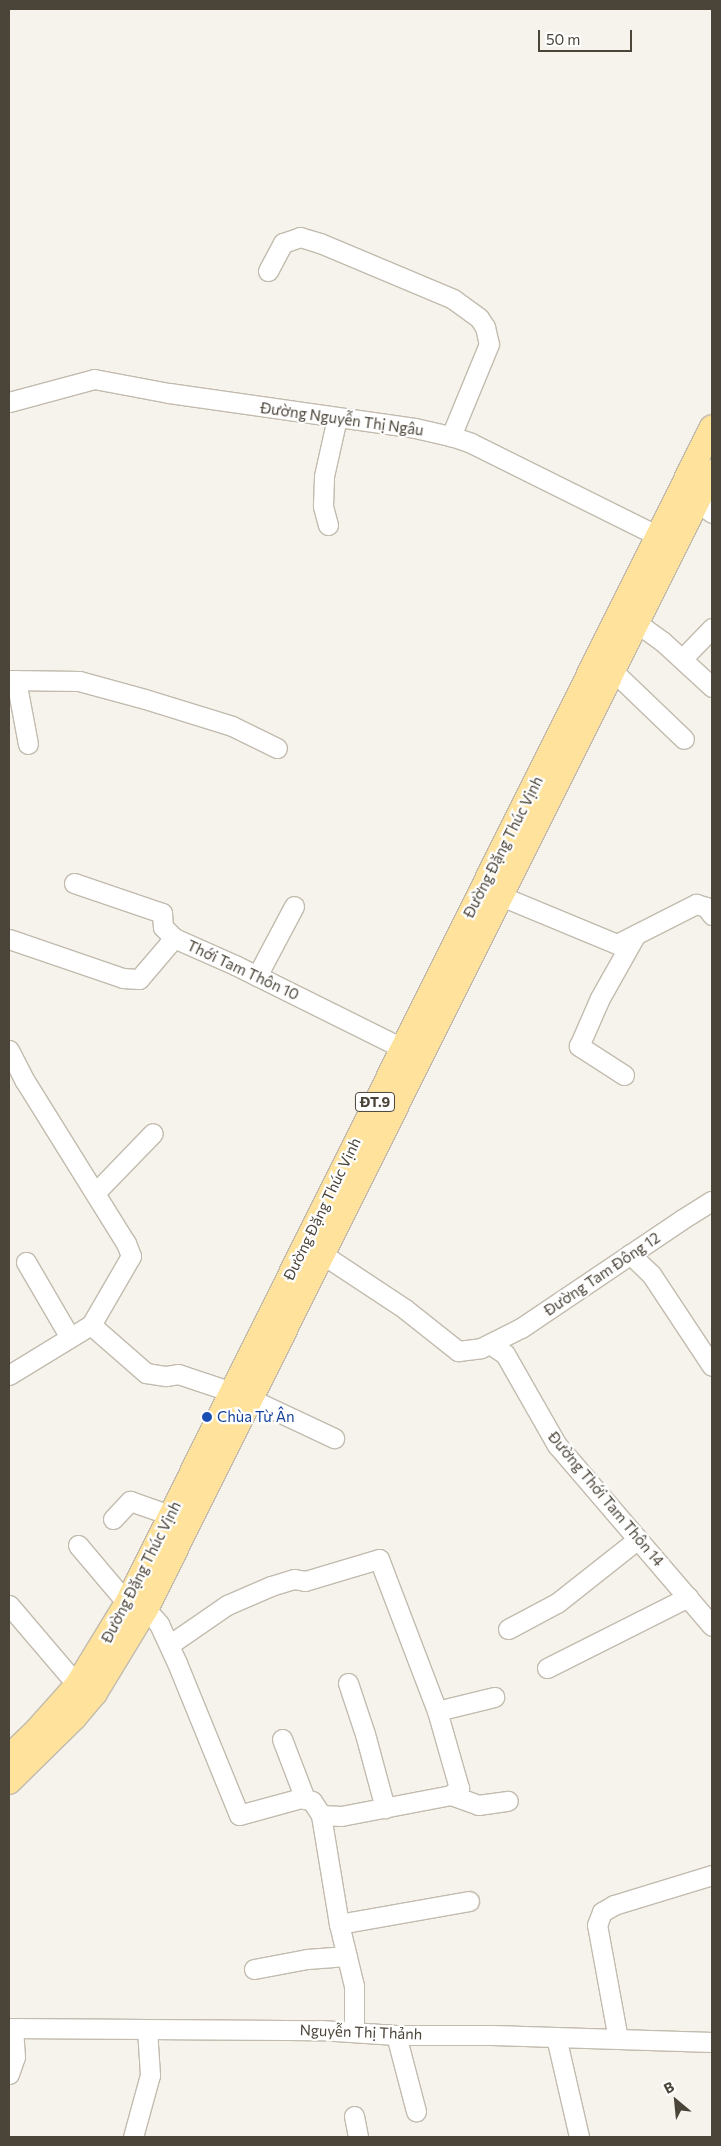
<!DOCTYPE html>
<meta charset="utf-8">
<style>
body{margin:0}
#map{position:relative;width:721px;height:2146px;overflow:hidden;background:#f6f3ec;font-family:Commissioner,sans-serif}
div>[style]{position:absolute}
.roads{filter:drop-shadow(1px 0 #c2bbae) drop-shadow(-1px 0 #c2bbae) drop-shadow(0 1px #c2bbae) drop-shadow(0 -1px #c2bbae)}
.minor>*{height:19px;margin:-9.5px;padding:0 9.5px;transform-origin:9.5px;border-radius:9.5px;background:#fff}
.major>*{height:24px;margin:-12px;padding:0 12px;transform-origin:12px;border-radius:12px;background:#ffe39c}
.dots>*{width:14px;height:14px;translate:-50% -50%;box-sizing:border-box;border:2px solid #fff;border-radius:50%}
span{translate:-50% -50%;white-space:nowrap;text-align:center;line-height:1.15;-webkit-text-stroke:4.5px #fff;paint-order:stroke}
.shield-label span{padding:1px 4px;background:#fff;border:1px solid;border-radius:4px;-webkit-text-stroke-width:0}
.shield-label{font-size:14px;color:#4b4439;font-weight:700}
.street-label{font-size:15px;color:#4b4439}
.transit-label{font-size:15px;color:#164399}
.left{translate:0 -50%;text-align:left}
.frame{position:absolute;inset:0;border:10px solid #4b4439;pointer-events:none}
.north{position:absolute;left:651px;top:2076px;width:50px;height:50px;-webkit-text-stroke:4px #fff;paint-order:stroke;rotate:332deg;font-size:14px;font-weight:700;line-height:20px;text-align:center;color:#4b4439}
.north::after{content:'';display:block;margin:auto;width:18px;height:22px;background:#4b4439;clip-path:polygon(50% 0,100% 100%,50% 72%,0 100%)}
.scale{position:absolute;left:538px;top:30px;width:94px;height:22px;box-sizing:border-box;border:2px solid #4b4439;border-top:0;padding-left:6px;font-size:15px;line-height:18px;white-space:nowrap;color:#4b4439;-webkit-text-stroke:4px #fff;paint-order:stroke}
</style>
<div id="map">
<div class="roads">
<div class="minor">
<div style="left:268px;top:271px;width:32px;rotate:-62deg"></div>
<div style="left:283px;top:243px;width:18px;rotate:-19deg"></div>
<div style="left:300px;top:237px;width:21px;rotate:17deg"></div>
<div style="left:320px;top:243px;width:144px;rotate:22.8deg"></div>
<div style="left:453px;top:299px;width:32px;rotate:36deg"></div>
<div style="left:479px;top:318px;width:11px;rotate:56deg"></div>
<div style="left:485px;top:327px;width:17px;rotate:77deg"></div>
<div style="left:489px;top:344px;width:100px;rotate:112.4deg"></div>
<div style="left:9px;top:402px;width:88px;rotate:-15.1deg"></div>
<div style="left:94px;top:379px;width:76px;rotate:10.6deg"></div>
<div style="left:169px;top:393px;width:248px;rotate:8.1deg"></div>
<div style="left:415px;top:428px;width:37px;rotate:13deg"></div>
<div style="left:451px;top:436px;width:21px;rotate:19deg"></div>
<div style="left:471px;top:443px;width:209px;rotate:26.4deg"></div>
<div style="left:697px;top:502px;width:19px;rotate:36deg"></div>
<div style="left:328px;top:525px;width:20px;rotate:-105deg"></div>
<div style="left:323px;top:506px;width:30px;rotate:-88deg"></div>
<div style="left:324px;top:476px;width:59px;rotate:-77.4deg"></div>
<div style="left:637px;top:623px;width:31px;rotate:36deg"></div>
<div style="left:662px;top:641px;width:68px;rotate:42.6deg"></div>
<div style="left:682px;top:659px;width:43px;rotate:-45.9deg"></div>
<div style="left:613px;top:671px;width:98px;rotate:43.8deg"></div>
<div style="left:9px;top:680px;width:70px;rotate:0.8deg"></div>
<div style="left:79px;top:681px;width:68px;rotate:15.3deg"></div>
<div style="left:145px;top:699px;width:91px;rotate:17.2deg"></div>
<div style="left:232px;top:726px;width:50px;rotate:26.1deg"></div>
<div style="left:16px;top:680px;width:65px;rotate:79.4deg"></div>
<div style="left:74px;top:883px;width:93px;rotate:18.8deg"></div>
<div style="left:162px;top:913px;width:14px;rotate:86deg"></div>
<div style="left:163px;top:927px;width:16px;rotate:45deg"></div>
<div style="left:501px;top:896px;width:126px;rotate:22.5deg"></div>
<div style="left:617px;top:944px;width:89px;rotate:-26.9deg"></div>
<div style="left:696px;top:904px;width:10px;rotate:17deg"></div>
<div style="left:706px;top:907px;width:10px;rotate:53deg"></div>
<div style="left:9px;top:939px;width:120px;rotate:18.9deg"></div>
<div style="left:123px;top:978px;width:16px;rotate:4deg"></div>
<div style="left:139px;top:979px;width:54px;rotate:-49.5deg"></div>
<div style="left:174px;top:938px;width:67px;rotate:23.9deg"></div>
<div style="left:235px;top:965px;width:186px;rotate:26.4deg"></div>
<div style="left:257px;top:976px;width:79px;rotate:-62.1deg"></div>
<div style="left:9px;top:1050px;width:35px;rotate:63deg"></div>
<div style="left:25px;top:1081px;width:191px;rotate:58.1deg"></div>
<div style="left:126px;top:1243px;width:14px;rotate:69deg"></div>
<div style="left:131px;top:1256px;width:80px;rotate:120.1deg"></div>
<div style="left:624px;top:1075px;width:54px;rotate:-147.2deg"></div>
<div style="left:579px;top:1046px;width:52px;rotate:-66.4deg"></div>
<div style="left:600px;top:998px;width:73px;rotate:-60.6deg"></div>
<div style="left:95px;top:1193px;width:83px;rotate:-46deg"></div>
<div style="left:322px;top:1254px;width:100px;rotate:33.5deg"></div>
<div style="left:405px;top:1309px;width:68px;rotate:38.4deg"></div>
<div style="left:458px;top:1351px;width:23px;rotate:-7deg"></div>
<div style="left:481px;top:1348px;width:45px;rotate:-26.6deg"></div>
<div style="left:521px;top:1328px;width:193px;rotate:-34deg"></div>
<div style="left:681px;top:1220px;width:36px;rotate:-32deg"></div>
<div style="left:630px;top:1254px;width:29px;rotate:44deg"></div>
<div style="left:651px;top:1274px;width:110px;rotate:56.5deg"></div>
<div style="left:26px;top:1262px;width:86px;rotate:59.8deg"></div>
<div style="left:490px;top:1344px;width:18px;rotate:34deg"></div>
<div style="left:505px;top:1354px;width:105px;rotate:60.3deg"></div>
<div style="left:557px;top:1445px;width:238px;rotate:49.4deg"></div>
<div style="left:9px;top:1375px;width:96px;rotate:-31.4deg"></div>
<div style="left:91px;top:1325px;width:73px;rotate:41.1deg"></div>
<div style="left:146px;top:1373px;width:20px;rotate:9deg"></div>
<div style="left:166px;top:1376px;width:12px;rotate:-9deg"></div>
<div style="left:178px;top:1374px;width:57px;rotate:18.4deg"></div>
<div style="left:251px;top:1399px;width:92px;rotate:25.2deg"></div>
<div style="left:113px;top:1519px;width:25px;rotate:-47deg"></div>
<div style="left:130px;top:1501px;width:42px;rotate:19.3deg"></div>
<div style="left:78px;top:1545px;width:76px;rotate:49.8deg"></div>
<div style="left:9px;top:1605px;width:105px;rotate:49.6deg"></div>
<div style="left:146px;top:1609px;width:20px;rotate:49deg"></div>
<div style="left:159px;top:1624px;width:43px;rotate:65.2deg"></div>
<div style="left:177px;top:1663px;width:164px;rotate:67.8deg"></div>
<div style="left:239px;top:1815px;width:64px;rotate:-15.3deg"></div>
<div style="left:301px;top:1798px;width:11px;rotate:15deg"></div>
<div style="left:312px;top:1801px;width:17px;rotate:57deg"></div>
<div style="left:508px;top:1629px;width:55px;rotate:-28deg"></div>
<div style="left:557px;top:1603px;width:103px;rotate:-38.3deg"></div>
<div style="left:169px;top:1645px;width:70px;rotate:-34.6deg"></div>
<div style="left:227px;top:1605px;width:48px;rotate:-23.4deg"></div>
<div style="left:271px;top:1586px;width:24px;rotate:-17deg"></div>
<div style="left:294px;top:1579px;width:11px;rotate:10deg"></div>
<div style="left:305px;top:1581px;width:77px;rotate:-16.6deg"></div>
<div style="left:379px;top:1559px;width:163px;rotate:69.1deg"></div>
<div style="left:547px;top:1668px;width:158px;rotate:-26.7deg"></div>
<div style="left:348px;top:1683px;width:54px;rotate:71.6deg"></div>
<div style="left:365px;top:1734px;width:77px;rotate:74.9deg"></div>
<div style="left:282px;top:1739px;width:64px;rotate:69deg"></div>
<div style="left:451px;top:1795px;width:11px;rotate:-41deg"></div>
<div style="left:459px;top:1788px;width:80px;rotate:-105.9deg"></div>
<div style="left:437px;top:1711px;width:59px;rotate:-13.8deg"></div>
<div style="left:339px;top:1924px;width:132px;rotate:-10deg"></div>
<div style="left:254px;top:1969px;width:54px;rotate:-10.7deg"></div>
<div style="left:307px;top:1959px;width:40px;rotate:-4.3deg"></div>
<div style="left:9px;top:2028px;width:311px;rotate:0.4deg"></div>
<div style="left:320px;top:2030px;width:76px;rotate:3.8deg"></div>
<div style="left:396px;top:2035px;width:95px"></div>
<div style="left:491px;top:2035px;width:221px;rotate:1.8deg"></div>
<div style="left:354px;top:2031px;width:45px;rotate:-90deg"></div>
<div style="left:354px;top:1986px;width:64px;rotate:-103.6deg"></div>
<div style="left:339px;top:1924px;width:110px;rotate:-99.4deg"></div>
<div style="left:321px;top:1815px;width:20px;rotate:3deg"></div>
<div style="left:341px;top:1816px;width:112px;rotate:-10.8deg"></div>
<div style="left:451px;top:1795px;width:29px;rotate:20deg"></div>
<div style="left:478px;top:1805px;width:30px;rotate:-8deg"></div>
<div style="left:396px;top:2035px;width:79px;rotate:75.3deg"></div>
<div style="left:556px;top:2037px;width:103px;rotate:77deg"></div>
<div style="left:618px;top:2039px;width:116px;rotate:-100.4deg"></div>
<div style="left:597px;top:1925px;width:14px;rotate:-69deg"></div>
<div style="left:602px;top:1912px;width:14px;rotate:-30deg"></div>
<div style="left:614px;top:1905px;width:102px;rotate:-17deg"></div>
<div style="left:9px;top:2074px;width:18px;rotate:-71deg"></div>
<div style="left:15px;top:2057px;width:29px;rotate:-94deg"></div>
<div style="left:354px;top:2116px;width:21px;rotate:79deg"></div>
<div style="left:133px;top:2137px;width:64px;rotate:-74.7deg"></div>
<div style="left:150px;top:2075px;width:46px;rotate:-93.7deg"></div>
</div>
<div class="major">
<div style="left:9px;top:1757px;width:37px;rotate:-44deg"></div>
<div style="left:36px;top:1731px;width:62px;rotate:-48.3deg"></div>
<div style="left:77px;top:1685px;width:96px;rotate:-58.6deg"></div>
<div style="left:127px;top:1603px;width:1313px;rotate:-63.55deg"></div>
<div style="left:9px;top:1782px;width:91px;rotate:-44.6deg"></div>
<div style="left:74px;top:1718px;width:33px;rotate:-50deg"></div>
<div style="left:95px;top:1693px;width:98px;rotate:-58.7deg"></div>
<div style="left:146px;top:1609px;width:1270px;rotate:-63.54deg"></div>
</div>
</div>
<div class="dots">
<div style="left:207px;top:1417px;background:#1a4fb4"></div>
</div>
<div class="shield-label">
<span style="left:375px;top:1102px">ĐT.9</span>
</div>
<div class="street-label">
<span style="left:342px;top:419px;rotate:8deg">Đường Nguyễn Thị Ngâu</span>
<span style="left:503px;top:847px;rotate:-63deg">Đường Đặng Thúc Vịnh</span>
<span style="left:243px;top:970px;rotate:25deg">Thới Tam Thôn 10</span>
<span style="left:322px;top:1209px;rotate:-64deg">Đường Đặng Thúc Vịnh</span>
<span style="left:602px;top:1274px;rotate:-34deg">Đường Tam Đông 12</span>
<span style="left:606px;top:1499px;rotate:50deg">Đường Thới Tam Thôn 14</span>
<span style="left:141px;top:1572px;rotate:-63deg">Đường Đặng Thúc Vịnh</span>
<span style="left:361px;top:2032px;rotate:2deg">Nguyễn Thị Thảnh</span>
</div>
<div class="transit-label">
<span class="left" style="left:217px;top:1417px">Chùa Từ Ân</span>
</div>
<div class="frame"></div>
<div class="north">B</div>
<div class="scale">50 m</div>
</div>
